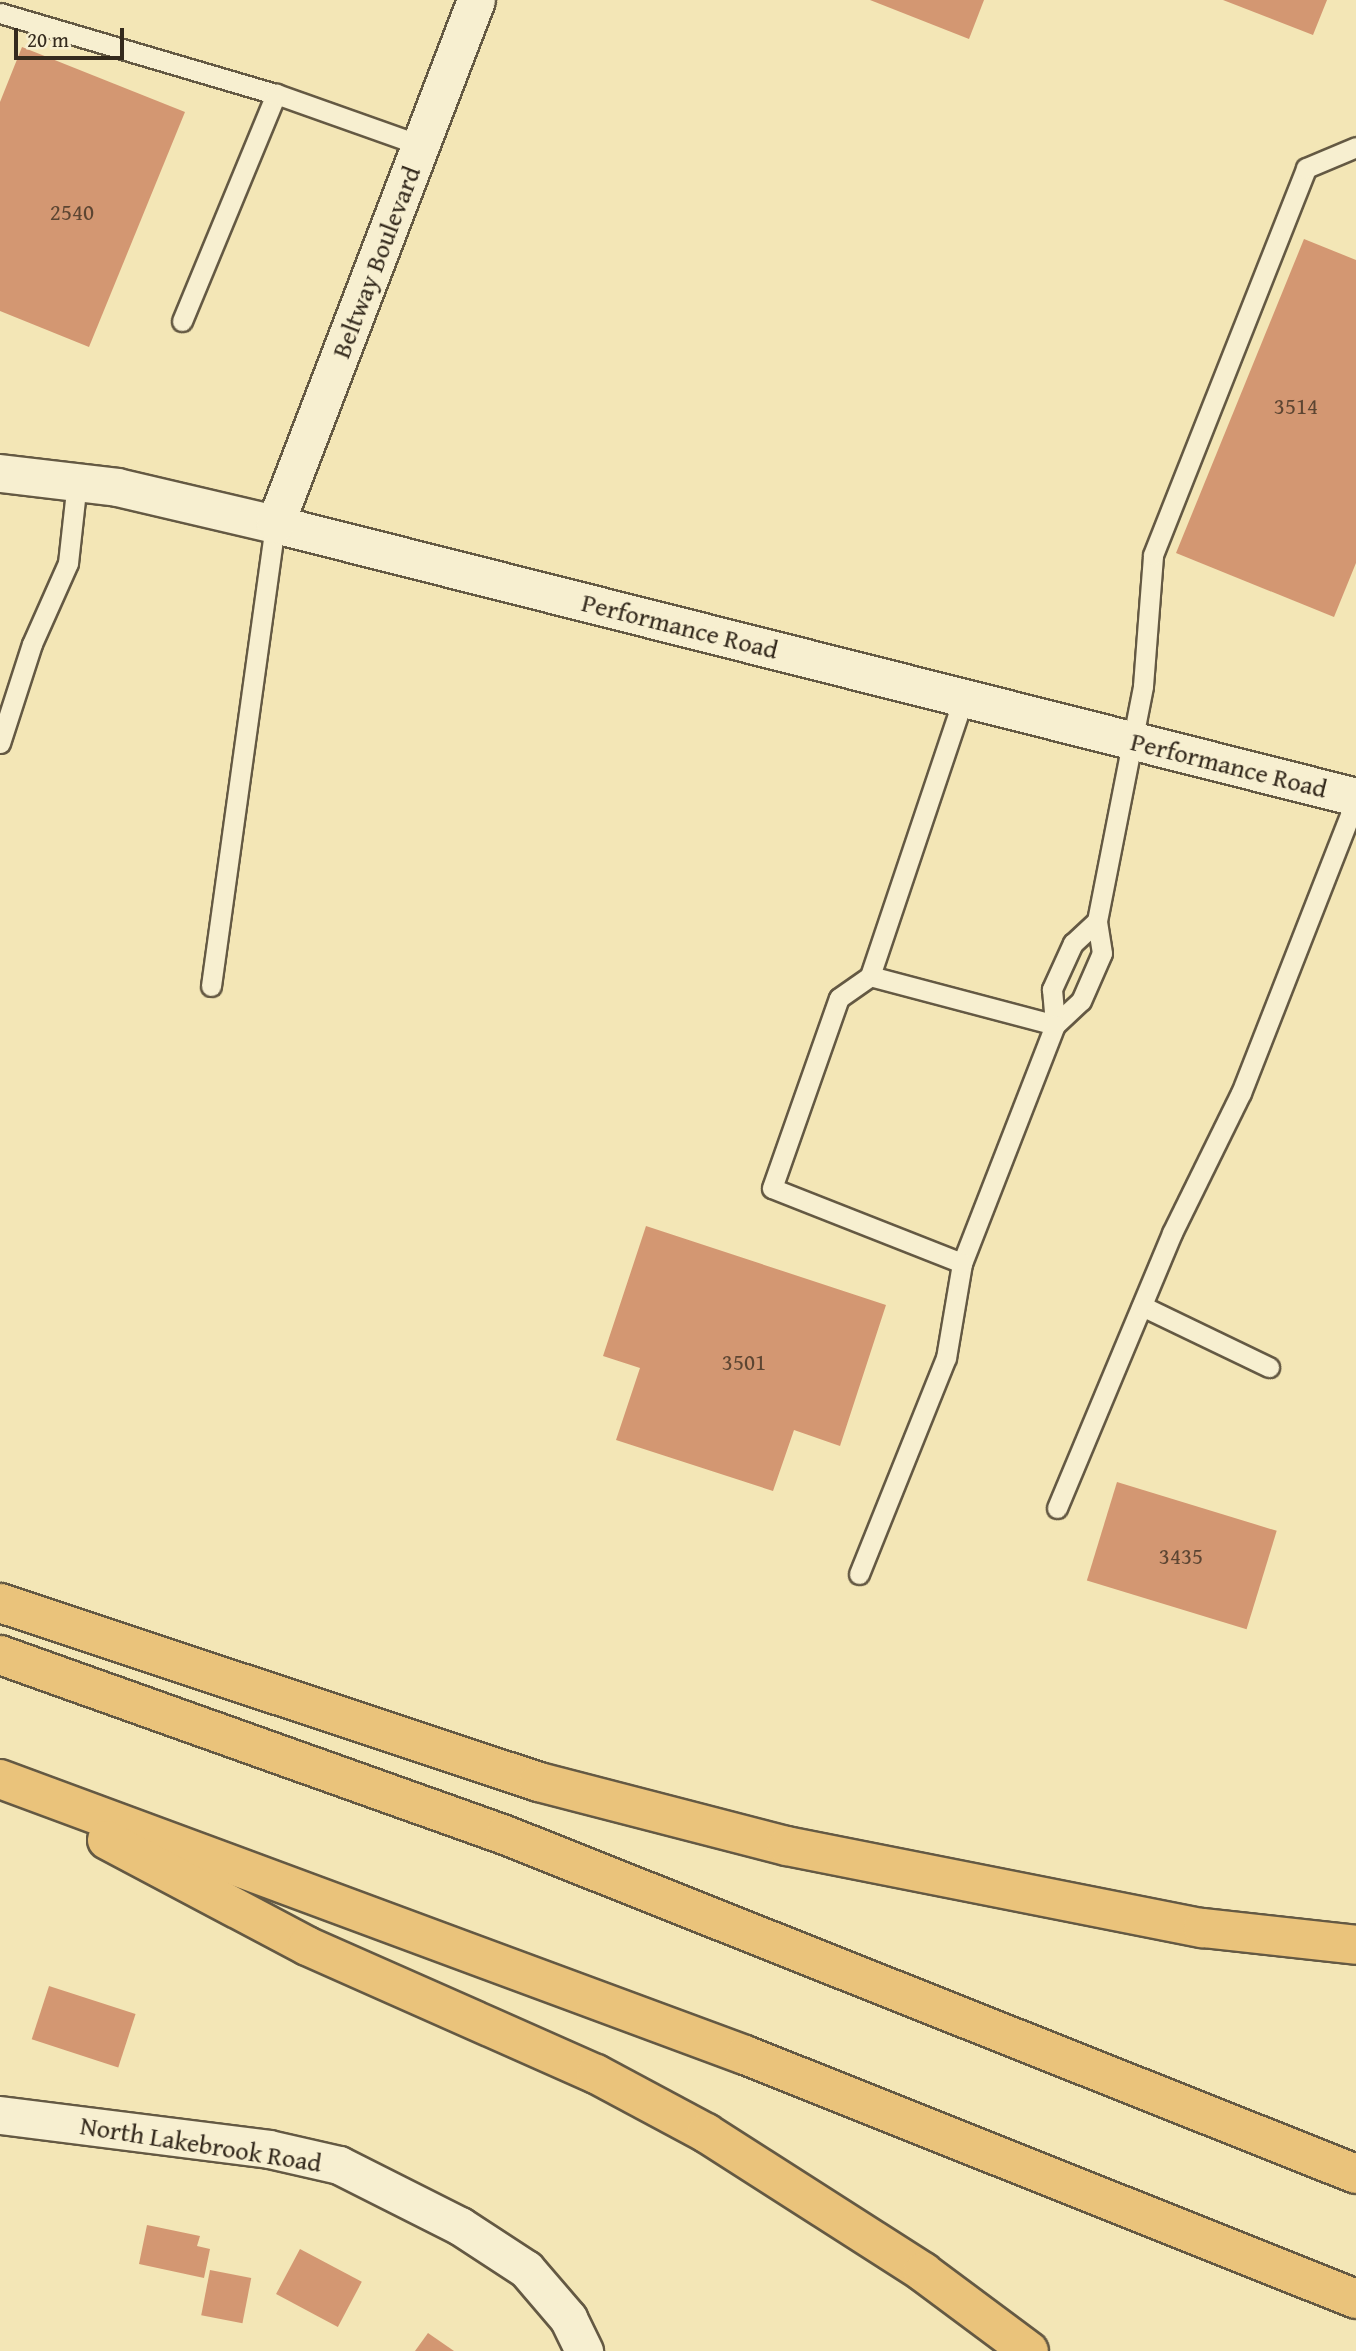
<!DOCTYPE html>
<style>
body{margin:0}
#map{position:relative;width:1356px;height:2351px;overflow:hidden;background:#f3e6b6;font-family:"Gentium Book Plus",serif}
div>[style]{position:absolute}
.building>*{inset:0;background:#d39772;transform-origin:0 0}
.roads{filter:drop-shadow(2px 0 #645943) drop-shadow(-2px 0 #645943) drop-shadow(0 2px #645943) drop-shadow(0 -2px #645943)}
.service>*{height:19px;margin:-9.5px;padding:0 9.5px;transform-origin:9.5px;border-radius:9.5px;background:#f7efd0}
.minor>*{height:37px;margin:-18.5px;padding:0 18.5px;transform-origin:18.5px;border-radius:18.5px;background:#f7efd0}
.motorway>*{height:38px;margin:-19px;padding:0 19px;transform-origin:19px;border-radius:19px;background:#eac37b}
span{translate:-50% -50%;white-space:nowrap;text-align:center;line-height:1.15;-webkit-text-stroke:5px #f7efd0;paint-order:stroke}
.number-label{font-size:23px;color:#5c4532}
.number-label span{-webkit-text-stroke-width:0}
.street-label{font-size:26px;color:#342a1d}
.scale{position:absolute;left:14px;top:28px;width:110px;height:32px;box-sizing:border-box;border:4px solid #342a1d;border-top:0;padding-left:9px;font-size:21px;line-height:24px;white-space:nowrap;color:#342a1d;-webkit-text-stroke:5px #f7efd0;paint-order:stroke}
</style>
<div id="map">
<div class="building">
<div style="clip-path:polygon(870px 0,984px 0,969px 39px)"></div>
<div style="clip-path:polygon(1223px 0,1327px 0,1313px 35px)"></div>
<div style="clip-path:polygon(22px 47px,185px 112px,89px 347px,0 311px,0 102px)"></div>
<div style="clip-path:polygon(1304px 239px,1356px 260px,1356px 563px,1334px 617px,1176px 553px)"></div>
<div style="clip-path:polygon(646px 1226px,886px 1305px,840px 1446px,794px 1430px,773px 1491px,616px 1440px,640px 1368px,603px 1356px)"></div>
<div style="left:1117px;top:1482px;width:167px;height:103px;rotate:17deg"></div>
<div style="left:49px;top:1986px;width:91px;height:56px;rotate:18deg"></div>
<div style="clip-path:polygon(147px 2225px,200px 2236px,197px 2246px,210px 2249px,204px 2278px,139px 2264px)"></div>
<div style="left:300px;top:2249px;width:70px;height:51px;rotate:28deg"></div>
<div style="left:210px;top:2270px;width:42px;height:46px;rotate:11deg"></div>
<div style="clip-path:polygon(428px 2333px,454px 2351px,415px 2351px)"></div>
</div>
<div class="roads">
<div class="service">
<div style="left:0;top:13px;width:288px;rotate:16.4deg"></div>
<div style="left:182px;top:321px;width:246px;rotate:-67.5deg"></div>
<div style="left:276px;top:94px;width:153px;rotate:19.5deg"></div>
<div style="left:0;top:743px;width:104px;rotate:-72.1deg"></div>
<div style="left:32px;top:644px;width:89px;rotate:-66deg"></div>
<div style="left:68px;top:563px;width:81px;rotate:-83.7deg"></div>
<div style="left:1097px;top:921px;width:33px;rotate:137deg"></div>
<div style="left:1073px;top:943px;width:51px;rotate:114.5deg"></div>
<div style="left:1052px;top:989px;width:36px;rotate:85deg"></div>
<div style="left:1055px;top:1025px;width:35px;rotate:-43deg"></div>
<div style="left:1081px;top:1001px;width:52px;rotate:-66.4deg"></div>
<div style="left:1102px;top:953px;width:32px;rotate:-99deg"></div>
<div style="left:1097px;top:921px;width:239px;rotate:-78.9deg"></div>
<div style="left:1143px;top:686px;width:131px;rotate:-85.6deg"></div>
<div style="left:1153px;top:555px;width:416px;rotate:-68.4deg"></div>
<div style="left:1306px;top:168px;width:54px;rotate:-22.8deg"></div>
<div style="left:870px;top:976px;width:191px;rotate:14.8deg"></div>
<div style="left:1055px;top:1025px;width:256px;rotate:111.3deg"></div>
<div style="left:211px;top:986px;width:466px;rotate:-82.1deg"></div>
<div style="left:1142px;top:1306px;width:141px;rotate:25.7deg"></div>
<div style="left:1057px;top:1508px;width:298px;rotate:-67.3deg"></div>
<div style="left:1172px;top:1233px;width:156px;rotate:-63.8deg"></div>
<div style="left:1241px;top:1093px;width:315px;rotate:-68.6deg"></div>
<div style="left:859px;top:1574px;width:233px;rotate:-68.1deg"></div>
<div style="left:946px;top:1358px;width:96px;rotate:-80.4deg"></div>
<div style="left:962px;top:1263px;width:204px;rotate:-158.5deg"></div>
<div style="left:772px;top:1188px;width:201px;rotate:-70.6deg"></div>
<div style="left:839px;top:998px;width:38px;rotate:-35deg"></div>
<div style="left:870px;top:976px;width:294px;rotate:-71.4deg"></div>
</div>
<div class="minor">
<div style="left:0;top:473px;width:118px;rotate:6.8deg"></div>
<div style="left:117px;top:487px;width:162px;rotate:13.2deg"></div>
<div style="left:275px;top:524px;width:1115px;rotate:14.17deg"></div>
<div style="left:275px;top:524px;width:561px;rotate:-69.01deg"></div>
<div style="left:0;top:2115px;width:271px;rotate:7.2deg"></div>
<div style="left:269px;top:2149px;width:72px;rotate:12.9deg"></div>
<div style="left:339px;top:2165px;width:136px;rotate:26.8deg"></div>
<div style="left:460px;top:2226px;width:79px;rotate:33.1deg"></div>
<div style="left:526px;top:2269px;width:65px;rotate:49.4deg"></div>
<div style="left:568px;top:2318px;width:37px;rotate:64deg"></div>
</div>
<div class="motorway">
<div style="left:0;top:1603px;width:568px;rotate:18.37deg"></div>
<div style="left:539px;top:1782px;width:256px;rotate:14.5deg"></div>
<div style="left:787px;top:1846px;width:424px;rotate:11.2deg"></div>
<div style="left:1203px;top:1928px;width:154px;rotate:6.3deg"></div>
<div style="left:0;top:1655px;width:536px;rotate:19.62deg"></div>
<div style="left:505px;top:1835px;width:916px;rotate:21.72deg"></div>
<div style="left:0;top:1779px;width:794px;rotate:20.33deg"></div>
<div style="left:745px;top:2055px;width:658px;rotate:21.77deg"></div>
<div style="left:107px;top:1840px;width:226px;rotate:27.9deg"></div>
<div style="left:307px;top:1946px;width:316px;rotate:23.9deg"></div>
<div style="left:596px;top:2074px;width:125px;rotate:28.2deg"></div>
<div style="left:706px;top:2133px;width:258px;rotate:32.6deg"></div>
<div style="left:923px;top:2272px;width:132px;rotate:36.7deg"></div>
</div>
</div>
<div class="number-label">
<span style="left:72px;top:212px">2540</span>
<span style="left:1296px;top:406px">3514</span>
<span style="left:744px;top:1362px">3501</span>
<span style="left:1181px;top:1556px">3435</span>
</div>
<div class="street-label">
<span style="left:376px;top:262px;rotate:-69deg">Beltway Boulevard</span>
<span style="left:680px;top:626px;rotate:14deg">Performance Road</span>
<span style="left:1229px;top:765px;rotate:14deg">Performance Road</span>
<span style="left:201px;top:2144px;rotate:9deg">North Lakebrook Road</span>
</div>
<div class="scale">20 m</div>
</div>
